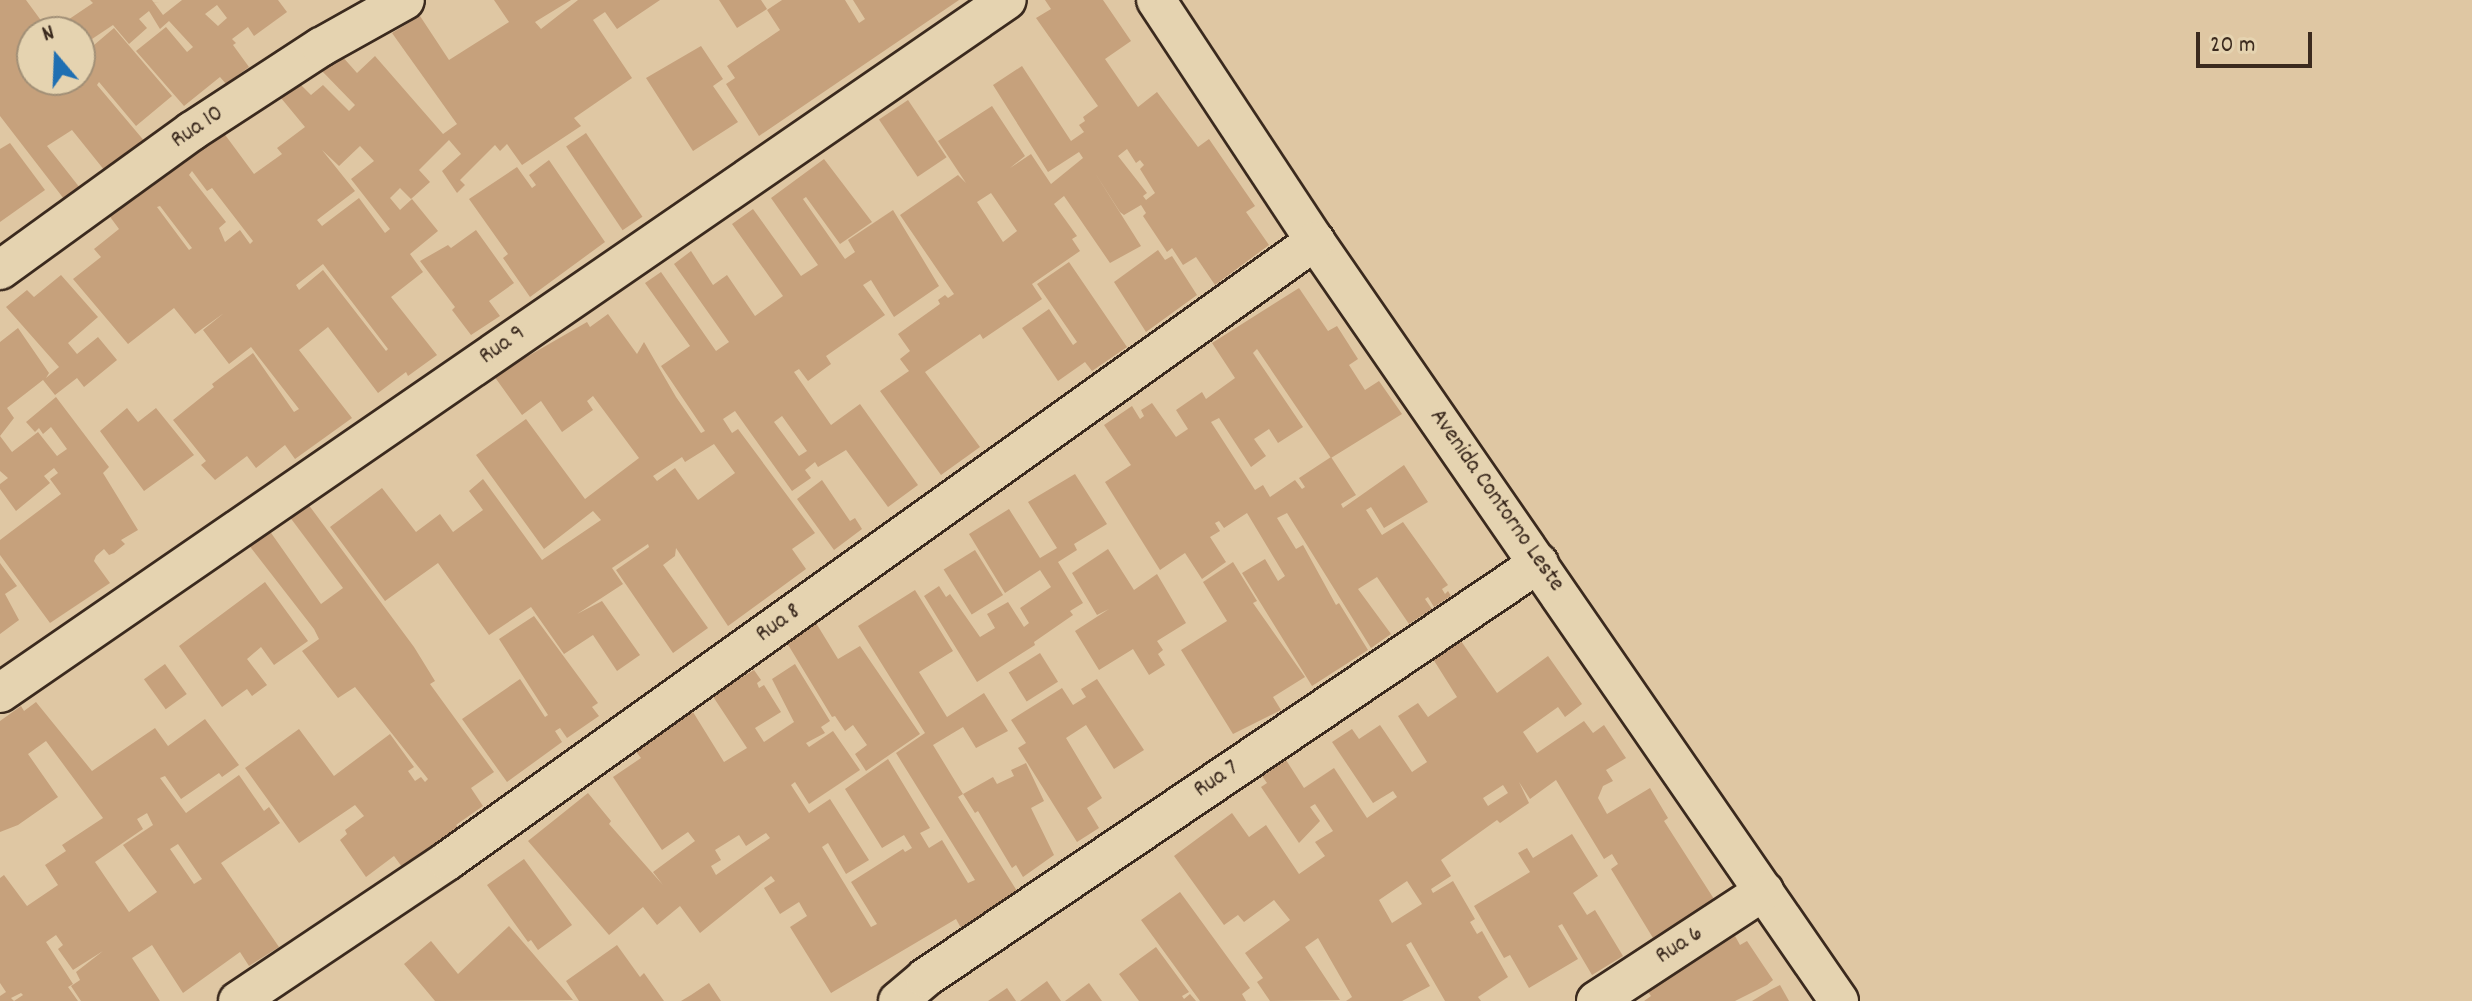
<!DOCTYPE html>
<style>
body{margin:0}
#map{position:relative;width:2472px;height:1001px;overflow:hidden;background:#dfc7a3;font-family:Dekko,sans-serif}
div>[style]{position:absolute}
.building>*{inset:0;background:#c6a17c;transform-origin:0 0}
.roads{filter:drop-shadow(2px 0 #3b2a1e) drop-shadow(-2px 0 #3b2a1e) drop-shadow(0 2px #3b2a1e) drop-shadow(0 -2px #3b2a1e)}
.minor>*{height:38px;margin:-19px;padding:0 19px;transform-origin:19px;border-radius:19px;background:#e5d3b0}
span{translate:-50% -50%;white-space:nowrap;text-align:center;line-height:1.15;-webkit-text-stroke:6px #e5d3b0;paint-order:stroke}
.street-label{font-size:24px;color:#3b2a1e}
.north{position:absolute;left:16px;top:16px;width:80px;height:80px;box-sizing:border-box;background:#e5d3b0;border:2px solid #a18f76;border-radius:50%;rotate:341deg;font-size:22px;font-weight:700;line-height:32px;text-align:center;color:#3b2a1e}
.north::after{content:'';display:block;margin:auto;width:28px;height:36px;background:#1f6fb2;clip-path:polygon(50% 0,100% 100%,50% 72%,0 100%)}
.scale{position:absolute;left:2196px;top:32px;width:116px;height:36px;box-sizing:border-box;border:4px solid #3b2a1e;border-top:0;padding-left:10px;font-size:24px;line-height:28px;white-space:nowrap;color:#3b2a1e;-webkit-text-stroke:6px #e5d3b0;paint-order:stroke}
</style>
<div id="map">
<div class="building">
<div style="clip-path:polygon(0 0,26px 0,48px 30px,32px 32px,29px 43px,32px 80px,49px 80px,61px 94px,86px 72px,80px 65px,80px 57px,114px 28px,172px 96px,136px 126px,99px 82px,97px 85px,146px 143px,105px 171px,72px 130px,47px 146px,80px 188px,64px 199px,0 116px)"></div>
<div style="clip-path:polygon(evenodd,90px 0,152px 0,163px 15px,182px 0,278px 0,287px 12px,254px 36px,248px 27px,232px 39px,236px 43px,233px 45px,249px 67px,226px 84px,220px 77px,184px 106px,136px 51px,166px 27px,187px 52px,193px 47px,169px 21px,160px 29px,149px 11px,139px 19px,147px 28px,129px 44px,113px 25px,80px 47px,80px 32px,50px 32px,93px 3px,90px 0,217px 5px,227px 18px,218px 26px,205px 14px,217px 5px)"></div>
<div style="clip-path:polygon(evenodd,494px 0,571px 0,535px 22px,541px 29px,578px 0,660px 0,617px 29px,605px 12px,593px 20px,632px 78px,574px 118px,581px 126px,522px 165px,507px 144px,500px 151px,495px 145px,460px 180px,465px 185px,457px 193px,442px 171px,461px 154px,449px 140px,419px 170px,430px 182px,411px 199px,400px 188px,390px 198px,400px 210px,412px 199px,438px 231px,410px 254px,423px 272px,391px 297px,437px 355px,408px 376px,406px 372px,378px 393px,328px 327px,299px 350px,352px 418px,295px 459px,285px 445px,256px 468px,247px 456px,215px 480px,201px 465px,206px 461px,173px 420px,214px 387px,212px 384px,253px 353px,294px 412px,299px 409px,251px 347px,229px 364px,203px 330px,224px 313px,195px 334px,174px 308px,128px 344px,73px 279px,101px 257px,94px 249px,119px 229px,108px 214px,180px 156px,184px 161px,223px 132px,254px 174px,282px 154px,277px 148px,305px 127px,281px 98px,301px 85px,311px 95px,323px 85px,349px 111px,355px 105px,321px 70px,341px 55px,357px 73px,375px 56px,443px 134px,457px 124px,392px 33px,420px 16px,449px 60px,509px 22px,494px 0,360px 146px,374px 161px,351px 179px,390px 229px,385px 233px,359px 198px,322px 226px,317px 220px,355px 191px,322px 150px,339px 166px,360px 146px,494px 0,192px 171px,207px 191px,212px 188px,253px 241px,250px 244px,240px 230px,225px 242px,219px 228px,226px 222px,189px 175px,192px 171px,494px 0,160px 206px,192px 248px,189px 250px,157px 207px,160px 206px,494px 0,323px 264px,388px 349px,386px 351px,323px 270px,299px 290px,296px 285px,323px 264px)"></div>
<div style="clip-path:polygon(719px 0,761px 0,767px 9px,737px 28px)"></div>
<div style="clip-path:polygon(782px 0,845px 0,859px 23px,865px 19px,853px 0,959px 0,759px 136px,726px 84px,735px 78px,727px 66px,780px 30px,767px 10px)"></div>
<div style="clip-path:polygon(evenodd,1045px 0,1103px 0,1131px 41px,1105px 59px,1138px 107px,1157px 92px,1198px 147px,1209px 139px,1255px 206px,1246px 212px,1269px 245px,1215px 285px,1196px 257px,1183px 265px,1172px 248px,1167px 252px,1143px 216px,1146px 213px,1141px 205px,1124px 215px,1120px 212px,1095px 173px,1141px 246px,1110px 263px,1064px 196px,1054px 204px,1077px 236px,1072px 239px,1080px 251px,1032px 284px,1042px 299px,983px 339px,980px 334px,925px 372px,980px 447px,941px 475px,880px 391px,909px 371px,900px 359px,910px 351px,898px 334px,940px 304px,938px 300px,945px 295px,948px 298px,954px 294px,900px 215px,958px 175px,966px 183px,938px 141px,992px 106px,1025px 156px,1010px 168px,1031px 154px,1051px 184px,1083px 158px,1079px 152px,1048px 172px,993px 85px,1022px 66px,1071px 141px,1084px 132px,1079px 125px,1085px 121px,1083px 117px,1098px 106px,1036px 18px,1051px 9px,1045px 0,1127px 149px,1136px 163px,1140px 160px,1144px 165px,1140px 169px,1155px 193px,1146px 200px,1143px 196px,1147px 193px,1118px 156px,1127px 149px,1045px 0,991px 193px,1017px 231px,1003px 242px,977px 202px,991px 193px)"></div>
<div style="clip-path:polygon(701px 46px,723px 79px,713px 86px,738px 122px,693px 151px,646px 78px)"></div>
<div style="left:908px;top:100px;width:69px;height:35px;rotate:56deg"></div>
<div style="left:586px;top:133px;width:101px;height:24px;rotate:56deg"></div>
<div style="clip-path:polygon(10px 143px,45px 190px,0 222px,0 149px)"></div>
<div style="clip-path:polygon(evenodd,824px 159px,872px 222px,840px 244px,806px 197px,803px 199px,845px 259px,855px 252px,848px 240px,893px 210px,939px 286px,894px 317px,871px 280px,863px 285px,885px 315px,826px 356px,831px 364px,808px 381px,799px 369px,794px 372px,831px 425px,860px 404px,918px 485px,888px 507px,846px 450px,818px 467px,815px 462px,805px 470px,811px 478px,792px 491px,735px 411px,723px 419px,732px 433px,738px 429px,815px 533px,792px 549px,806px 569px,728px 626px,676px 548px,675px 556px,663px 565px,708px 628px,673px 653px,616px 570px,649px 547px,648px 544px,612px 568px,623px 584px,577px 614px,602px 601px,640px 655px,617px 671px,593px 635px,564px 654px,531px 607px,489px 635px,438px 563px,385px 601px,330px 527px,382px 488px,416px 532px,440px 514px,453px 532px,483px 510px,469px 491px,483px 479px,542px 560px,601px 520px,593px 511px,544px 549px,476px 455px,526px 419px,585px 499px,639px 458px,593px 396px,587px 401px,593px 410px,562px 432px,541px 401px,522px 415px,494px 376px,587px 322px,590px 327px,608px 314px,637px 354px,644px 342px,676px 397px,701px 433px,705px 431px,661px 366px,690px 346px,645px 283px,661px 272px,716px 351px,729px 342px,674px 264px,691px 251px,713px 285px,727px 275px,755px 316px,783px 296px,732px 224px,753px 209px,801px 276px,818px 265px,771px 198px,824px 159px,782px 416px,807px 451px,799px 456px,774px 422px,782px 416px,824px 159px,714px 444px,735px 473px,698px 500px,675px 468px,657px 481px,653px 476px,682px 457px,685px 462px,714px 444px)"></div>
<div style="clip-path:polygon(549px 160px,605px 242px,530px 297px,503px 258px,508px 254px,469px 199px,517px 167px,532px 188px,536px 185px,529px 175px)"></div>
<div style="clip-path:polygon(476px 230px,514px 283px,489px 301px,500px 316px,471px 335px,452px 310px,455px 307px,420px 261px,448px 245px,451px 248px)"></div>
<div style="clip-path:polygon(1158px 250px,1165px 260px,1172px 256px,1197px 295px,1146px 332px,1114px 282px)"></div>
<div style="clip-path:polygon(1069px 262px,1127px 347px,1092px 371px,1085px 362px,1058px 381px,1022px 328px,1049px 309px,1073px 345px,1077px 342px,1037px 284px)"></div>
<div style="clip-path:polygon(61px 275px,98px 317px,68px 343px,77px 354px,98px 337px,117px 360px,84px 387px,77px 378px,55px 395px,43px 380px,7px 408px,14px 418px,0 436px,12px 452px,38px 432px,57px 456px,67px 449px,51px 427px,43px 434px,39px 428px,35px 432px,26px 422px,56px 397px,109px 467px,103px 473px,138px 530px,121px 540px,125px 544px,114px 553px,109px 555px,104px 549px,96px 556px,94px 561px,110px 583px,50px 623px,0 555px,0 540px,61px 494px,50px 479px,58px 473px,54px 468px,44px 476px,50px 483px,16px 511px,0 489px,0 484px,8px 478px,0 471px,0 342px,18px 328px,49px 373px,46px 378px,59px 367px,6px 307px,27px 290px,34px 297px)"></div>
<div style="clip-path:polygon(1299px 288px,1328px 331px,1337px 326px,1358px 359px,1349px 365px,1365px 390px,1379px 381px,1402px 414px,1331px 458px,1257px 349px,1253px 353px,1303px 427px,1278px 443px,1269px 429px,1254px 439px,1266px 456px,1251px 467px,1219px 418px,1211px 422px,1255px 490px,1263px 485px,1270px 497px,1295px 480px,1302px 489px,1305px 487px,1299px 478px,1331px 457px,1356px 495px,1341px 504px,1343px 508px,1404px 465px,1428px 502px,1384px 528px,1371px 507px,1366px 510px,1382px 535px,1403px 522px,1448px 585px,1442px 589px,1445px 594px,1448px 591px,1451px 596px,1434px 607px,1428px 597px,1425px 599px,1432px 609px,1409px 624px,1377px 577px,1358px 589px,1391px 634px,1371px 648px,1287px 513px,1277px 518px,1296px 549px,1303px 545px,1336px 605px,1339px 603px,1368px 650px,1312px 686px,1242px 573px,1265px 559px,1278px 581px,1285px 576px,1247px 513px,1224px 528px,1219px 521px,1215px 523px,1220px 531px,1210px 537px,1226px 562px,1202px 579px,1185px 553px,1160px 570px,1105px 482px,1131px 465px,1104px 425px,1132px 406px,1140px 419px,1144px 416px,1141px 410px,1152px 403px,1176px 437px,1188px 429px,1176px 410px,1202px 392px,1206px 399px,1235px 378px,1212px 343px)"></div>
<div style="clip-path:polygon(127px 408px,138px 422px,156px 408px,194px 455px,144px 491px,100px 431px)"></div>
<div style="clip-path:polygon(1075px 474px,1107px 524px,1074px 544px,1077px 550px,1058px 562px,1083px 603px,1070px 611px,1073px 615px,1034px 642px,1035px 645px,977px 682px,924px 596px,939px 586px,946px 597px,950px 594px,980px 637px,995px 628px,987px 614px,1008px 602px,1024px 627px,1029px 623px,1020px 608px,1051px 587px,1040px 570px,1005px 593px,969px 534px,1009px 509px,1040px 558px,1057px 548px,1028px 502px)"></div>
<div style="clip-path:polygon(822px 480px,850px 521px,855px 518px,862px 529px,834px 550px,797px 499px)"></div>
<div style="clip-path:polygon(308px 504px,414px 647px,435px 681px,430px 684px,494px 772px,471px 788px,483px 806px,456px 825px,460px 829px,402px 867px,394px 856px,366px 877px,340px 840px,347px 834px,345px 830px,364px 816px,355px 805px,299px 843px,245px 768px,299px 729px,334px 776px,390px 734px,414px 767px,408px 771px,415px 781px,421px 777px,425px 782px,428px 779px,355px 687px,338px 698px,302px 651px,319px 639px,314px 629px,248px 544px,269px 530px,321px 604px,343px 588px,289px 516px)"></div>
<div style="clip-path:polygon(1108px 549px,1134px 590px,1157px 574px,1186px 623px,1157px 641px,1163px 650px,1158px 654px,1165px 665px,1149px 675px,1133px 649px,1099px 670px,1075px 631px,1109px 609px,1097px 615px,1072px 573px)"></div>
<div style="left:975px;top:550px;width:53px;height:37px;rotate:58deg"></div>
<div style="clip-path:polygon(1233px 562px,1257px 601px,1253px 603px,1305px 677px,1273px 697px,1281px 710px,1233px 734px,1181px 650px,1227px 621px,1203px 582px)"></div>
<div style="clip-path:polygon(0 563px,17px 586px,5px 594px,19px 620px,0 634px)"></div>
<div style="clip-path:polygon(265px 582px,308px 641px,274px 665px,261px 647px,247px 659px,267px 685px,252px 696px,247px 689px,222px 707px,179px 646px)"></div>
<div style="clip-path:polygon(evenodd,915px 590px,953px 651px,919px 672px,947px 717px,984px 693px,1008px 731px,976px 748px,963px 727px,933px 745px,963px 794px,958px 797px,1017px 891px,961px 928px,956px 919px,831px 993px,790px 927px,807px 916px,799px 902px,780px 914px,764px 888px,775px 881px,771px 876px,700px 933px,680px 906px,657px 925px,643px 907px,609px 935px,528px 841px,588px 793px,611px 821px,609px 824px,663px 885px,653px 872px,695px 841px,688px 832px,662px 850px,613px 777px,641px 758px,634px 749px,693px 712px,724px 762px,747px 748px,712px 695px,754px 670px,761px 680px,757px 683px,759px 688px,764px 685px,781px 712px,755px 728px,764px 742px,794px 722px,772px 679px,795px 664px,830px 721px,821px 727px,825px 733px,806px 743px,809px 747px,833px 731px,860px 770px,809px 804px,795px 782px,791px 785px,809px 813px,830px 799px,869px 860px,846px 874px,828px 843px,822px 847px,871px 927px,877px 924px,851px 882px,903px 849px,905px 852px,912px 848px,904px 835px,882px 848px,845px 789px,888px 759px,930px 828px,920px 833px,929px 848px,942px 840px,968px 883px,975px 880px,896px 753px,925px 733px,858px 626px,915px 590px,766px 833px,770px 838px,716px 875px,711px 866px,721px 860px,715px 850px,739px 835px,746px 846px,766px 833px)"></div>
<div style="clip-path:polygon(534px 616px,598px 703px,592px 707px,599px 716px,567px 738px,560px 728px,555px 731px,562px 742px,507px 782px,462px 719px,520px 679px,545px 717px,548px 715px,499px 639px)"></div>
<div style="clip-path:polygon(816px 623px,838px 659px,860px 646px,920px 734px,866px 771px,855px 754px,867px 745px,853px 725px,845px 731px,835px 716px,832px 717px,787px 643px)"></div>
<div style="clip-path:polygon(evenodd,1461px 641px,1497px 693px,1548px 656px,1582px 704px,1565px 717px,1558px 707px,1523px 732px,1537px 753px,1584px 721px,1593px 733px,1604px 725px,1626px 758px,1606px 770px,1613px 781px,1603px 786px,1598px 798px,1607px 814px,1650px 788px,1668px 818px,1664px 821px,1714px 899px,1653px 938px,1611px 869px,1618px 864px,1612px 854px,1604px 859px,1556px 780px,1530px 799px,1519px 782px,1529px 803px,1500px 823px,1497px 820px,1441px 860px,1451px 876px,1431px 889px,1433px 893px,1453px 881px,1475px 919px,1470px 922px,1477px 934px,1482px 931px,1508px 977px,1478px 997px,1481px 1001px,1445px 1001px,1411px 942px,1406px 945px,1430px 986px,1402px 1001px,1346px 1001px,1352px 997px,1318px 938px,1305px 947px,1340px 1000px,1270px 1001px,1257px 982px,1263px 978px,1245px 953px,1290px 920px,1274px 900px,1244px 922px,1238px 915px,1224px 925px,1174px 856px,1232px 813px,1249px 837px,1266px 825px,1299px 874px,1325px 856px,1315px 842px,1333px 831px,1315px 804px,1310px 807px,1320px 821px,1299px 843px,1261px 787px,1267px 783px,1262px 776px,1286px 760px,1304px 788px,1334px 768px,1367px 818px,1397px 797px,1393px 791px,1373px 803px,1332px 742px,1352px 729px,1359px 739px,1380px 725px,1412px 772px,1427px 762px,1398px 716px,1418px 703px,1428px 717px,1457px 697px,1433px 659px,1461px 641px,1503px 785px,1508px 793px,1488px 806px,1483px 798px,1503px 785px,1461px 641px,1407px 881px,1422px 904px,1392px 923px,1379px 900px,1407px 881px)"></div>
<div style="left:1040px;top:653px;width:34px;height:37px;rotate:58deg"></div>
<div style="left:165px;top:664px;width:37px;height:26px;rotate:54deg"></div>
<div style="clip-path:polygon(1097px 679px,1144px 750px,1114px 769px,1086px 725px,1066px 738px,1102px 798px,1087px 808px,1099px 828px,1077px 842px,1018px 748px,1026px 743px,1011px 720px,1062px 688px,1073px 705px,1086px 697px,1081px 689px)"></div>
<div style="clip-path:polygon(evenodd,36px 702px,92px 771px,155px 728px,168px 746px,205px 719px,239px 765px,222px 777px,219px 773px,181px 799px,165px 776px,160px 778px,186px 813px,239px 775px,264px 811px,269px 807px,280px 823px,221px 863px,279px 947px,249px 966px,240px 952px,183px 993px,152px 945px,132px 958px,160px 1001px,81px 1001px,71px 986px,80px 980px,76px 972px,103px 951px,73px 970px,58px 949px,63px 945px,56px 935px,46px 942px,73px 984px,68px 987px,78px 1001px,14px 1001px,23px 995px,21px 993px,11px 998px,14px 1001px,0 1001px,0 996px,6px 992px,0 983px,0 878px,4px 875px,27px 906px,58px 885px,45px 865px,66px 851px,62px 845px,103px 818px,46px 741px,28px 754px,58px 797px,18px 825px,0 832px,0 721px,21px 706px,24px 711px,36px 702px,147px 813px,153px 825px,123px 845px,157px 892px,129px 912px,95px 862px,143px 829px,137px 819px,147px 813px,36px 702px,178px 844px,202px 879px,194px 884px,170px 849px,178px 844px)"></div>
<div style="clip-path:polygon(1026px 763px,1044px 801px,1031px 808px,1054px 855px,1023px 877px,1016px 865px,1012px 868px,978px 811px,975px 813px,963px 794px,993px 777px,997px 784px,1014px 776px,1011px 770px)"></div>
<div style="clip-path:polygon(1572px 834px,1598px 876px,1573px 893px,1587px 915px,1595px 910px,1623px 956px,1592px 975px,1562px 924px,1558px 926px,1578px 959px,1529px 988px,1510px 955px,1504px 958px,1474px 906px,1530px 872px,1518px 853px,1527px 848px,1533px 858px)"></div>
<div style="clip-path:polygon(524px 859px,572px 925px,538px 950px,531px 940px,528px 942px,487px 885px)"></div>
<div style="clip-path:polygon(1180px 892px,1250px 988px,1242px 994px,1246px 1001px,1200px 1001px,1141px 920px)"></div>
<div style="clip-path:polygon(509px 926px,573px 1000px,435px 1001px,404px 964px,431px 941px,458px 974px)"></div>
<div style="clip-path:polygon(1735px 936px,1740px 945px,1747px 941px,1773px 980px,1767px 985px,1735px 1001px,1644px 1001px,1651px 996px,1648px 992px)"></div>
<div style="clip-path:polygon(617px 945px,640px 977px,644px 973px,664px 1001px,579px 1001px,566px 981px)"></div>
<div style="clip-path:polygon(1156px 947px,1189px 992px,1182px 996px,1184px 999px,1190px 994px,1196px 1001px,1139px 1001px,1119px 974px)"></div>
<div style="clip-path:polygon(1047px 981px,1061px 1001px,1020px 1001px)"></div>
<div style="clip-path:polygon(709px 983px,721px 1001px,681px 1001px,691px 995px)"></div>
<div style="clip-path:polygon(1089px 983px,1102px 1001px,1065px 1001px)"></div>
<div style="clip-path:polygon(1780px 985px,1789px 1001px,1752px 1001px,1770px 990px)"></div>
<div style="clip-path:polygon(1007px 988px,1016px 1001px,988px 1001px)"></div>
</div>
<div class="roads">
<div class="minor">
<div style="left:1156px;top:0;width:289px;rotate:56.6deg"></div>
<div style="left:1315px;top:241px;width:923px;rotate:55.41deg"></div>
<div style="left:0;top:270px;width:237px;rotate:-35.9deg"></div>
<div style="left:192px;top:131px;width:154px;rotate:-33.1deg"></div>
<div style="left:321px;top:47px;width:96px;rotate:-29.2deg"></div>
<div style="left:0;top:693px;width:1222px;rotate:-34.54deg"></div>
<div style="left:238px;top:1001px;width:252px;rotate:-33.8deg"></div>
<div style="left:447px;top:861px;width:1067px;rotate:-35.54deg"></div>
<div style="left:898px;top:1001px;width:35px;rotate:-40deg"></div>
<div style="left:925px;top:978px;width:741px;rotate:-34.05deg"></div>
<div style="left:1596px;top:1001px;width:201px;rotate:-33.2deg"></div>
</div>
</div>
<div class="street-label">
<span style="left:198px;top:128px;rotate:-34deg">Rua 10</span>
<span style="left:503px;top:346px;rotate:-35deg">Rua 9</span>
<span style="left:1496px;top:501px;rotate:55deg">Avenida Contorno Leste</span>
<span style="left:779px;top:624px;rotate:-36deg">Rua 8</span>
<span style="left:1217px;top:780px;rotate:-34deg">Rua 7</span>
<span style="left:1680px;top:946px;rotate:-33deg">Rua 6</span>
</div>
<div class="north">N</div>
<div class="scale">20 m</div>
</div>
